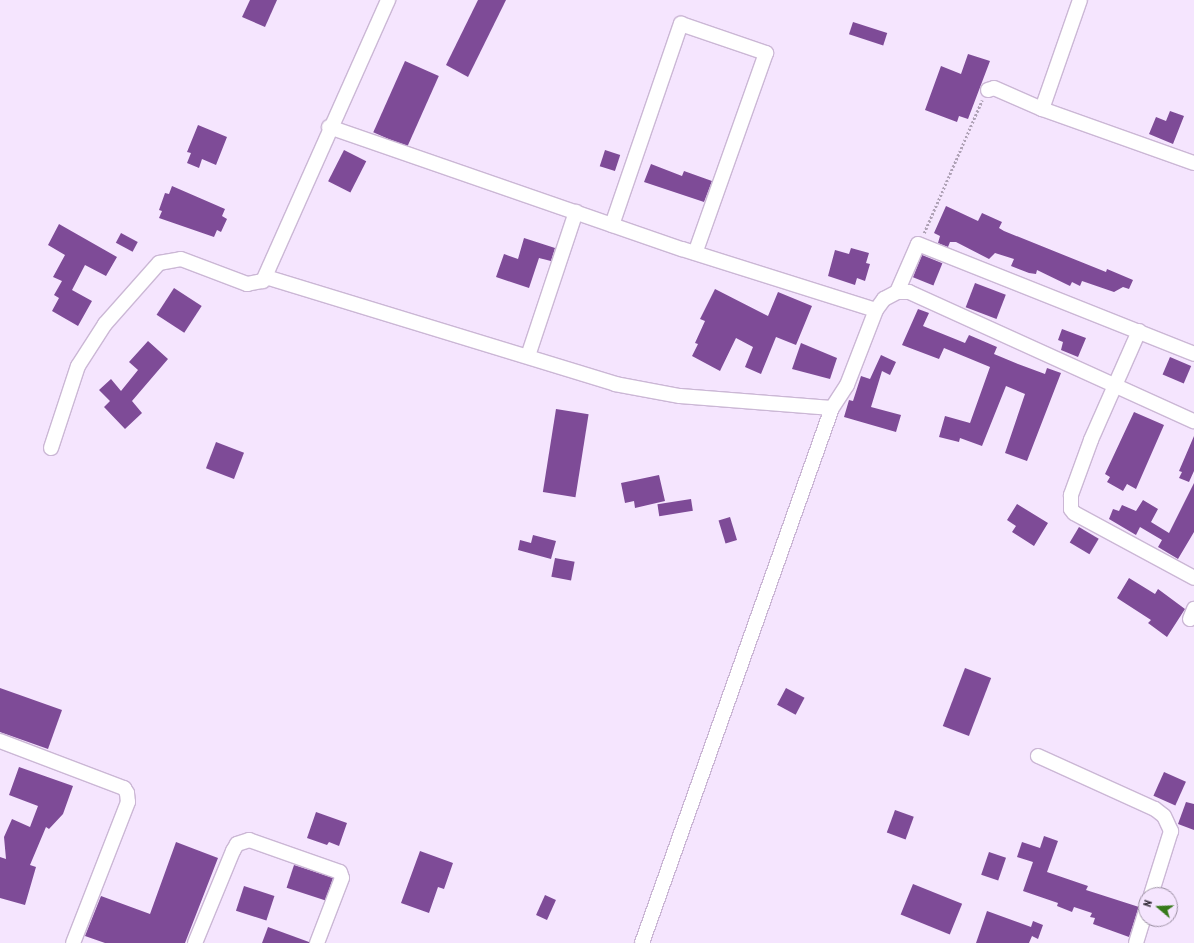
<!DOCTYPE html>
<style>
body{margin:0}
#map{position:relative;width:1194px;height:943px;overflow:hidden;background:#f5e5fe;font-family:"PT Sans Narrow",sans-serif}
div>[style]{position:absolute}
.building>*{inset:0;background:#7e4b97;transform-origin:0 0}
.path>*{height:2.5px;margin-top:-1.25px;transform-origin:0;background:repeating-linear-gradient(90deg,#afa2b6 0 2px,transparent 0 4px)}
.roads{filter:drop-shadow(1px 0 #cbb7d5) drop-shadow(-1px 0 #cbb7d5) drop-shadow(0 1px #cbb7d5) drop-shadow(0 -1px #cbb7d5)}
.minor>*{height:14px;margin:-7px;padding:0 7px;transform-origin:7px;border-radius:7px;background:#fff}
span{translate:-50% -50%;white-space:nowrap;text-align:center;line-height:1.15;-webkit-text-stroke:4px #f5e5fe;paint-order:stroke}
.north{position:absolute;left:1138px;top:887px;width:40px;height:40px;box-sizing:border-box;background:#f5e5fe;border:1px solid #9d91a4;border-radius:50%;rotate:289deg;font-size:11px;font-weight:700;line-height:16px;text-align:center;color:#1a141e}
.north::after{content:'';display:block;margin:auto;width:14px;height:18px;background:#377a1b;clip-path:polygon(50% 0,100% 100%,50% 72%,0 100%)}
</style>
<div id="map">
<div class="building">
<div style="clip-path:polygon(250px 0,277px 0,265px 27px,242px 17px)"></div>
<div style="clip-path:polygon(478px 0,506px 0,468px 77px,446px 65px)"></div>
<div style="left:853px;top:22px;width:36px;height:13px;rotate:18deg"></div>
<div style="clip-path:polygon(968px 54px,990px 61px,968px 119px,959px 116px,957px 122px,925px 110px,941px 66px,961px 74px)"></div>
<div style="left:405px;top:61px;width:37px;height:78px;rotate:24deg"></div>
<div style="clip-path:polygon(1170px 111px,1184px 116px,1173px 144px,1149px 134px,1156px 117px,1166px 121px)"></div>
<div style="clip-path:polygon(198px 125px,227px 137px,216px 165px,202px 159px,199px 168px,187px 163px,191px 153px,187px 152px)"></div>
<div style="left:344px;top:150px;width:25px;height:35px;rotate:27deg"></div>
<div style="left:605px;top:150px;width:16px;height:17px;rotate:18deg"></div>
<div style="clip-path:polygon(651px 164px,682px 176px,684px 171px,712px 181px,704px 202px,644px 182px)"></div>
<div style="clip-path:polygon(172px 186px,225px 209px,222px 216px,227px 219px,221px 232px,217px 230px,214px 237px,159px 218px,162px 211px,159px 210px,165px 193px,169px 194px)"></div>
<div style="clip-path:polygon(946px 206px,978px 221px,982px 213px,1002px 222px,999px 228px,1004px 231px,1106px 272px,1107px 269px,1133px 280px,1129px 289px,1123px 287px,1114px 292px,1082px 281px,1080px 286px,1072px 282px,1070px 286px,1037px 270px,1036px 274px,1029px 273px,1011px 266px,1014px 259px,995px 253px,989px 259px,956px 242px,950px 242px,948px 247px,938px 243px,940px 236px,934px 233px)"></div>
<div style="clip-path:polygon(59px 224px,117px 257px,106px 276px,85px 265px,72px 290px,92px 301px,78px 326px,52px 311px,59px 298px,54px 295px,62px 281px,53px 277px,65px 255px,48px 245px)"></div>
<div style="left:121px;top:233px;width:19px;height:11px;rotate:28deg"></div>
<div style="clip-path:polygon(524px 238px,555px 248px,551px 261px,539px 258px,529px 288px,496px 277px,504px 254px,518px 259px)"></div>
<div style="clip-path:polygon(851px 248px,869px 253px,866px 263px,870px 264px,865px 281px,857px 278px,855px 285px,828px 276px,835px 250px,849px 254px)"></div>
<div style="left:922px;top:255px;width:22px;height:24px;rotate:22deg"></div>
<div style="left:975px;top:283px;width:33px;height:26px;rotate:21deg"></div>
<div style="left:174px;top:288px;width:33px;height:32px;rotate:33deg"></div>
<div style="clip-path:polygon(715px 289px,768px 316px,778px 292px,812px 306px,796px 345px,776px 337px,761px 374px,745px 367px,753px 347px,736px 338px,720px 371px,692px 356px,698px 344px,695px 343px,705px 321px,700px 319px)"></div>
<div style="clip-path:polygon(918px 309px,929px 313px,923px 326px,965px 343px,969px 335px,997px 347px,994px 354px,1018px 364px,1045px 374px,1047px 368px,1061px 373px,1027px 461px,1005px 453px,1025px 394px,1006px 386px,982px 446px,960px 438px,959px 442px,939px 437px,945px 416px,970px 423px,990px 367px,944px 348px,939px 359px,902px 345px)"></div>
<div style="clip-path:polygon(1062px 329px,1086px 338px,1078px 357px,1061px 350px,1063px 342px,1058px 340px)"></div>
<div style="clip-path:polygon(148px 341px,168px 359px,132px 401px,142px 413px,125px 429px,104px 407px,110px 401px,99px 390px,111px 379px,121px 391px,138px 370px,129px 362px)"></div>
<div style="clip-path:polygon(801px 343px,837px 358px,830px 379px,792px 369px)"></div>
<div style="clip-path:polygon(881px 355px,896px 362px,890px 375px,882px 371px,871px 407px,901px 415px,896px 432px,844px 417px,849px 400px,853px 401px,861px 376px,870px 379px)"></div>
<div style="left:1170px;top:357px;width:23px;height:19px;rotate:23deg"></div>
<div style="left:556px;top:409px;width:33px;height:84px;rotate:9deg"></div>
<div style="clip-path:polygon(1134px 412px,1164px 425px,1136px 489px,1127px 484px,1123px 491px,1107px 482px,1110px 477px,1105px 474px)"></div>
<div style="clip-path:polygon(1194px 436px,1194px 471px,1189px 482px,1179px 478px,1182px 472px,1179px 471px)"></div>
<div style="left:216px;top:442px;width:30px;height:28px;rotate:21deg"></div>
<div style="clip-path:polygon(659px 475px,665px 501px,635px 508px,634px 501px,625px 503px,621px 483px)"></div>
<div style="clip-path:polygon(1194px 483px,1194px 532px,1178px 559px,1158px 547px,1162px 540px,1140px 527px,1136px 535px,1109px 519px,1113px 509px,1119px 511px,1122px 505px,1136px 511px,1143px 500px,1158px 509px,1151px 522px,1169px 533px)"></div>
<div style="left:691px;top:499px;width:12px;height:34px;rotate:81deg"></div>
<div style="clip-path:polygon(1017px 504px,1048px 523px,1034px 546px,1012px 532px,1016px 526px,1007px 520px)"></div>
<div style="left:730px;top:517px;width:24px;height:12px;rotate:73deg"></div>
<div style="left:1079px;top:527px;width:23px;height:18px;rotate:31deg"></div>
<div style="clip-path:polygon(533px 535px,556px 541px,551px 559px,518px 550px,520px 540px,531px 543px)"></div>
<div style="left:555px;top:558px;width:20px;height:19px;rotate:11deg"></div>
<div style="clip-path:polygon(1129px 578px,1155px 594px,1158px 589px,1185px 609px,1167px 637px,1148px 623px,1151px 620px,1117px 598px)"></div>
<div style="left:965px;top:668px;width:28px;height:62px;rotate:21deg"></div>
<div style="clip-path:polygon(0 688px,62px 710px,48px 749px,0 732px)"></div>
<div style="left:786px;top:688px;width:21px;height:19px;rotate:28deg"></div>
<div style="clip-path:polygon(19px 767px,73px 786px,63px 814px,49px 829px,46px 827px,30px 865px,36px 867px,25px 905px,0 898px,0 857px,6px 859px,4px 837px,12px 819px,30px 827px,38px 806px,9px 795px)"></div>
<div style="left:1164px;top:772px;width:24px;height:26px;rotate:24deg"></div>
<div style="clip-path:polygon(1186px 802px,1194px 804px,1194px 830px,1178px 824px)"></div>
<div style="left:895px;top:810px;width:20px;height:24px;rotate:20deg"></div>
<div style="clip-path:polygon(316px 812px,347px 823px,339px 846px,329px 842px,327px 845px,307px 838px)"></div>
<div style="clip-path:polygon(1044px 836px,1058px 841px,1047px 872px,1088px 886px,1086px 890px,1139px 907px,1129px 937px,1093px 924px,1095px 918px,1090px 917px,1092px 913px,1074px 907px,1072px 912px,1057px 906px,1058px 903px,1023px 891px,1033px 862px,1017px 857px,1022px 842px,1040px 848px)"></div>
<div style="clip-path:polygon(176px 842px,218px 858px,185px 943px,105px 943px,85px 936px,101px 896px,150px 914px)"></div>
<div style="clip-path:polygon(420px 851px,453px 863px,444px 889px,438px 887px,429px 913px,401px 903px)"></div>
<div style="left:989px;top:852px;width:18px;height:24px;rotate:19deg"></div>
<div style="left:294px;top:865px;width:41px;height:24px;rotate:18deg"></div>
<div style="left:913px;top:884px;width:53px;height:33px;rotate:22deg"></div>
<div style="left:244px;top:886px;width:32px;height:26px;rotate:18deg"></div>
<div style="left:545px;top:895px;width:12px;height:22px;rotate:24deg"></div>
<div style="clip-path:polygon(987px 911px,1031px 927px,1033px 921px,1043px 925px,1038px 939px,1032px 936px,1029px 943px,976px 943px)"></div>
<div style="clip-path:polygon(268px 927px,309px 942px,309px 943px,262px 943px)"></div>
</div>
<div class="path">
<div style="left:924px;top:233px;width:145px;rotate:-66.4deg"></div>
</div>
<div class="roads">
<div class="minor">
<div style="left:988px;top:90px;width:6px;rotate:-18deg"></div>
<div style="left:994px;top:88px;width:52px;rotate:23.6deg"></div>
<div style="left:1042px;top:109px;width:161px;rotate:19.6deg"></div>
<div style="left:1042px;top:109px;width:115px;rotate:-70.8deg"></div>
<div style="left:329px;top:127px;width:373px;rotate:19.1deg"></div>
<div style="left:682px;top:249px;width:203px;rotate:17.5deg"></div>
<div style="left:612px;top:225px;width:213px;rotate:-71.1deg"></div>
<div style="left:681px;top:24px;width:90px;rotate:18.8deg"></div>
<div style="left:766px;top:53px;width:212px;rotate:109.5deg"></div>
<div style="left:266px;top:277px;width:365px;rotate:17deg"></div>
<div style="left:615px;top:384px;width:66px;rotate:10.5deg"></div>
<div style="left:680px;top:396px;width:152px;rotate:4.5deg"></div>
<div style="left:897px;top:292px;width:52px;rotate:-66.4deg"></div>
<div style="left:918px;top:244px;width:297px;rotate:21.7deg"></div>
<div style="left:1139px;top:331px;width:119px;rotate:113.8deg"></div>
<div style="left:1091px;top:440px;width:59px;rotate:110deg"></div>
<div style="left:1071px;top:495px;width:14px;rotate:90deg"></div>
<div style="left:1071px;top:509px;width:5px;rotate:53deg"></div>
<div style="left:1074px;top:513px;width:136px;rotate:28.4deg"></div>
<div style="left:528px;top:356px;width:152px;rotate:-71.6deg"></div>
<div style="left:51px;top:448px;width:86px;rotate:-71.8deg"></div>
<div style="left:78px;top:366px;width:50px;rotate:-57.3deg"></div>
<div style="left:105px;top:324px;width:81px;rotate:-48.5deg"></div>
<div style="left:159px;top:263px;width:22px;rotate:-10deg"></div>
<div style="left:181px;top:259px;width:71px;rotate:20.7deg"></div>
<div style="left:247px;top:284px;width:16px;rotate:-11deg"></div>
<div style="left:263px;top:281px;width:308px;rotate:-66deg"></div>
<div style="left:1190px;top:619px;width:11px;rotate:-68deg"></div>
<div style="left:0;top:741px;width:133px;rotate:20.8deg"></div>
<div style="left:124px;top:788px;width:6px;rotate:59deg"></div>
<div style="left:127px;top:793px;width:9px;rotate:84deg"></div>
<div style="left:128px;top:802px;width:151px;rotate:111.3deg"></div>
<div style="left:1038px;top:756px;width:128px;rotate:24.4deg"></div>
<div style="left:1155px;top:809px;width:11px;rotate:38deg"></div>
<div style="left:1164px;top:816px;width:17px;rotate:65deg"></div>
<div style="left:1171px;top:831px;width:67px;rotate:107.4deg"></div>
<div style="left:195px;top:943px;width:100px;rotate:-67.6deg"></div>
<div style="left:233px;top:851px;width:8px;rotate:-60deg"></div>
<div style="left:237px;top:844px;width:13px;rotate:-18deg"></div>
<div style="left:249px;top:840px;width:96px;rotate:19.4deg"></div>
<div style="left:340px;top:872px;width:6px;rotate:72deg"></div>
<div style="left:342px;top:878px;width:70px;rotate:111deg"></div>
<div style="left:642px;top:943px;width:568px;rotate:-70.45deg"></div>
<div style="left:832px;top:408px;width:27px;rotate:-57deg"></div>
<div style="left:847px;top:385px;width:80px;rotate:-68.9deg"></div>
<div style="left:876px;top:310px;width:14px;rotate:-54deg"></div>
<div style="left:884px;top:299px;width:15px;rotate:-28deg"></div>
<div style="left:897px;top:292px;width:12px"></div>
<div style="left:909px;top:292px;width:313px;rotate:24.4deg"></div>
<div style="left:1136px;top:943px;width:34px;rotate:-73deg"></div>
</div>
</div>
<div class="north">N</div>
</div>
